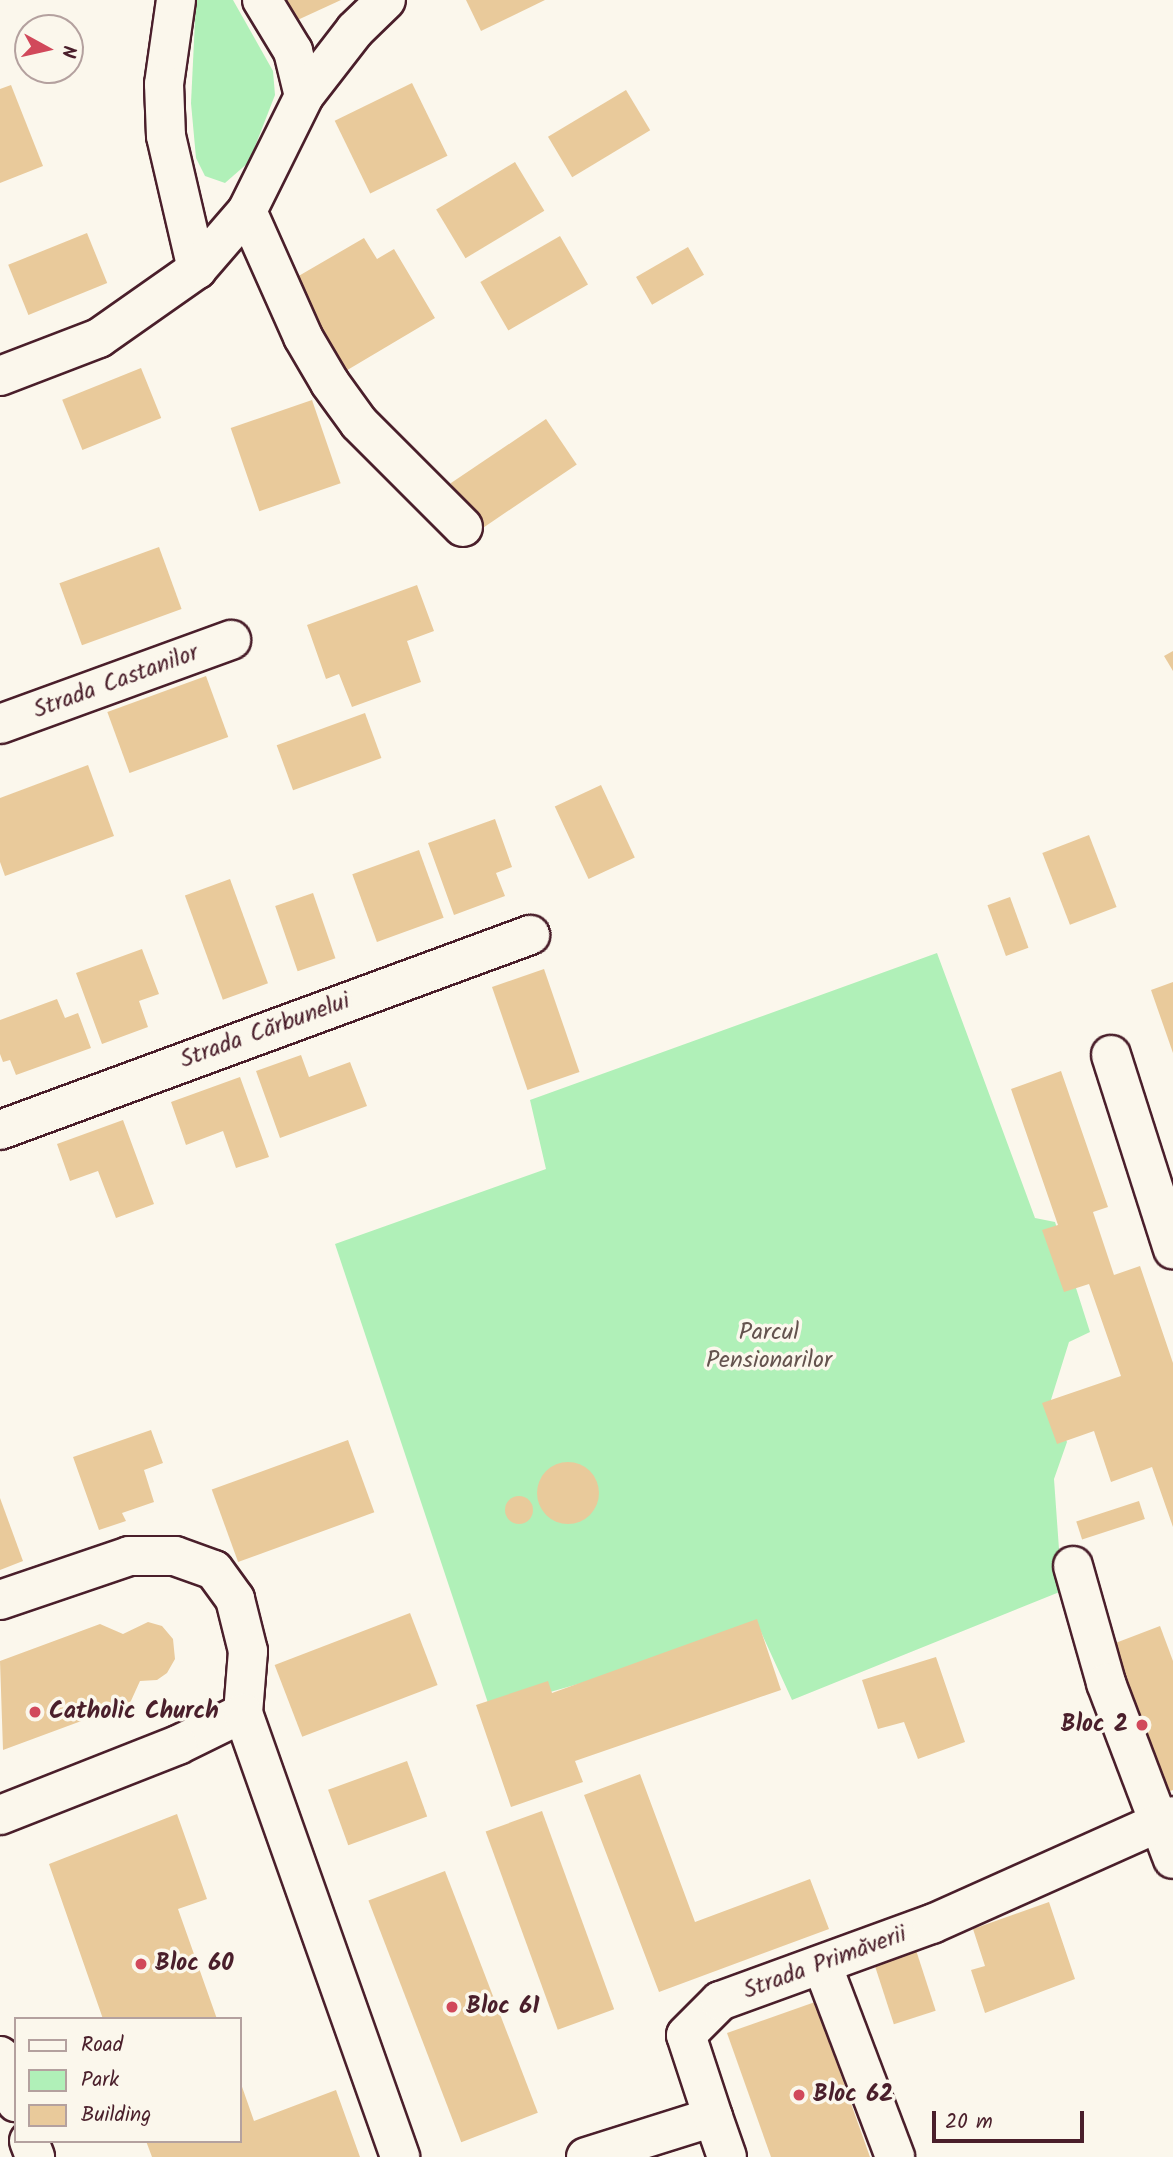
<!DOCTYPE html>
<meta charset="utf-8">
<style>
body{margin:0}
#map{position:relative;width:1173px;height:2157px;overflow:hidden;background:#fbf7ec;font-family:Kalam,sans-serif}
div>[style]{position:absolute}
.green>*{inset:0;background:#b0f0b8}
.building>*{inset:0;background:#e9ca9b;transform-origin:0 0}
.round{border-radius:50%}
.roads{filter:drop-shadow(2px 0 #4a1f2b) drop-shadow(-2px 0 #4a1f2b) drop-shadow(0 2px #4a1f2b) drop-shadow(0 -2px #4a1f2b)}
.street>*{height:38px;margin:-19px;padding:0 19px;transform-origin:19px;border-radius:19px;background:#fbf7ec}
.secondary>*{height:38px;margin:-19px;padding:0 19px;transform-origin:19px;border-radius:19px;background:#fbf7ec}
.dots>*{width:19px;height:19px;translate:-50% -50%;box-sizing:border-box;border:4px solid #fbf7ec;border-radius:50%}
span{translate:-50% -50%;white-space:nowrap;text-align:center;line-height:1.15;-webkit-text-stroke:7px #fbf7ec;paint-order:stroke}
.street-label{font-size:24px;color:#4a1f2b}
.park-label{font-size:24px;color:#64534e}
.poi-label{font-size:24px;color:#4a1f2b;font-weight:700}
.left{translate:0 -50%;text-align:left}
.right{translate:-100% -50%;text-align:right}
.legend{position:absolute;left:14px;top:2017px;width:228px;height:126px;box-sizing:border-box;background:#fbf7ec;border:2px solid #b4a19f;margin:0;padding:9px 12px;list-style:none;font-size:21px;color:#4a1f2b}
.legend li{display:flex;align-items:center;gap:14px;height:35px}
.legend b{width:35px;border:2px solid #b4a19f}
.north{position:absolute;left:14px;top:14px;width:70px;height:70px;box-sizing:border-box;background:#fbf7ec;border:2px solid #b4a19f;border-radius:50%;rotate:98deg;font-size:19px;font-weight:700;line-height:28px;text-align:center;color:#4a1f2b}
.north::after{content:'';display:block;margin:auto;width:24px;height:32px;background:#d1495b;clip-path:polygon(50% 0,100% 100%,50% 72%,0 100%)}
.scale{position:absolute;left:932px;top:2111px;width:152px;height:32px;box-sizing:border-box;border:4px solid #4a1f2b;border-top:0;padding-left:9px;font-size:21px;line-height:24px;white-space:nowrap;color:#4a1f2b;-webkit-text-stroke:5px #fbf7ec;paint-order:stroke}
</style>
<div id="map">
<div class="green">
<div style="clip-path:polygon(196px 0,233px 0,273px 71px,275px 95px,249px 162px,225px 183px,205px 176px,196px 158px,191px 103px)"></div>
<div style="clip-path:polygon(937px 953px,1035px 1218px,1055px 1222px,1090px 1332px,1069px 1342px,1050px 1403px,1067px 1442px,1054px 1479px,1062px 1591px,792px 1700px,761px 1632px,490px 1709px,335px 1244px,546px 1169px,530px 1100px)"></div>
</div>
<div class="building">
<div style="clip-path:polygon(280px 0,341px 0,291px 23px)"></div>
<div style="clip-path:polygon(466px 0,545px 0,481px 31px)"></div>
<div style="left:412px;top:83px;width:81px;height:86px;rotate:64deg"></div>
<div style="clip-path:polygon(11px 85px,43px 166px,0 183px,0 89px)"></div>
<div style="left:626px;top:90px;width:47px;height:91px;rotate:59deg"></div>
<div style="left:515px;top:162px;width:57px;height:92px;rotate:59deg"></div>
<div style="left:87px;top:233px;width:54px;height:85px;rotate:68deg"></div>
<div style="left:560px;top:236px;width:56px;height:92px;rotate:60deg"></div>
<div style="clip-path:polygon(364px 238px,377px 259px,394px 249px,435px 318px,344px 372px,290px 281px)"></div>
<div style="left:688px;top:247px;width:32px;height:60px;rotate:60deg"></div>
<div style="left:141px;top:368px;width:54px;height:85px;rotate:68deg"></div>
<div style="left:312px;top:400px;width:88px;height:86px;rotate:71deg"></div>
<div style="left:546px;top:419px;width:55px;height:115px;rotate:56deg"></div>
<div style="left:159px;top:547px;width:66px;height:106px;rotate:70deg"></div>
<div style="clip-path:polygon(417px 585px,434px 631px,407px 641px,421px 682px,352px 707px,339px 674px,326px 679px,307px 625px)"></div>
<div style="clip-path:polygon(1173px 651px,1173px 671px,1164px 656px)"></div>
<div style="left:206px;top:676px;width:65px;height:105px;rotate:70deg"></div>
<div style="left:365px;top:713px;width:48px;height:94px;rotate:70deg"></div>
<div style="clip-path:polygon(88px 765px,114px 836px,5px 876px,0 862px,0 798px)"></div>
<div style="left:601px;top:785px;width:80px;height:51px;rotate:65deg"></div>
<div style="clip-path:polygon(495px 819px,512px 867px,496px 873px,505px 896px,454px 915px,428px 843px)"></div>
<div style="left:1089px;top:835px;width:77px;height:50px;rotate:69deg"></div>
<div style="left:419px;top:850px;width:72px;height:71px;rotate:70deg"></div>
<div style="left:230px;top:879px;width:111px;height:48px;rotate:70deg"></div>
<div style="left:313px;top:893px;width:69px;height:40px;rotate:71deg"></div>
<div style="left:1010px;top:897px;width:54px;height:24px;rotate:70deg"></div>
<div style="clip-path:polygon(142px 949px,159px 994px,139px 1001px,148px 1027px,102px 1044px,76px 973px)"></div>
<div style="left:544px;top:969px;width:109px;height:55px;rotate:71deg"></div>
<div style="clip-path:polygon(1173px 982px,1173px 1053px,1151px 990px)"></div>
<div style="clip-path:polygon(57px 999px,65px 1018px,78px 1013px,91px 1048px,16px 1075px,10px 1060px,3px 1062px,0 1054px,0 1020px)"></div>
<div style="clip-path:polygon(301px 1055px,309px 1077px,350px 1062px,367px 1106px,280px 1138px,256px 1071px)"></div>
<div style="clip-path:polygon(1061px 1071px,1108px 1207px,1093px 1212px,1114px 1275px,1140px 1266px,1173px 1363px,1173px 1527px,1152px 1467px,1111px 1482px,1094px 1431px,1057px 1444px,1042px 1403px,1121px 1376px,1089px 1284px,1064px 1292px,1042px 1230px,1058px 1225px,1011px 1089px)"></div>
<div style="clip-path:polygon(240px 1077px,269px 1157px,236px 1168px,223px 1131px,186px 1145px,171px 1102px)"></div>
<div style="clip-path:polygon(123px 1120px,154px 1204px,116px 1218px,98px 1171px,70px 1181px,57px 1144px)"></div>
<div style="clip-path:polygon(151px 1430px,163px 1463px,144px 1470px,154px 1502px,122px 1513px,126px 1521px,99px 1530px,73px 1457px)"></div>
<div style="left:348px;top:1440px;width:77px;height:145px;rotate:70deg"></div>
<div class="round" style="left:537px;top:1462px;width:62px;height:62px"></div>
<div class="round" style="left:505px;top:1496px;width:28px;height:28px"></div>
<div style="clip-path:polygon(0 1498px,23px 1561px,0 1570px)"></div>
<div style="left:1139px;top:1501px;width:19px;height:66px;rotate:72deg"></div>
<div style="left:410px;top:1613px;width:77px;height:145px;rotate:69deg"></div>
<div style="clip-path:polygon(757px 1619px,781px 1690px,575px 1761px,583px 1782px,511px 1807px,476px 1705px,548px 1681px,552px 1693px)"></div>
<div style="clip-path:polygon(148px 1622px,162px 1626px,173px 1639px,175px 1659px,167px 1673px,157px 1680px,140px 1681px,130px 1703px,3px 1750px,0 1661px,100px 1624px,123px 1634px)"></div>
<div style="clip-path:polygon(1160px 1626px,1173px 1661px,1173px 1790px,1140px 1802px,1084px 1655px)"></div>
<div style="clip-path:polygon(936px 1657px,965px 1742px,918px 1759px,904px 1722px,878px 1729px,862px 1680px)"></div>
<div style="left:407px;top:1761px;width:59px;height:84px;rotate:70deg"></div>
<div style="clip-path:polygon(640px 1774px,695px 1922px,810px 1879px,829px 1929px,659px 1992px,584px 1795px)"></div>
<div style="left:542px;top:1811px;width:211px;height:60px;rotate:70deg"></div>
<div style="clip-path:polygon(177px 1814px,207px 1899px,178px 1909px,217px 2019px,103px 2019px,49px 1864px)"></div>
<div style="left:445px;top:1871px;width:259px;height:82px;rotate:69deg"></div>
<div style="clip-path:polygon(1049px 1902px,1075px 1979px,985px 2013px,971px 1970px,985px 1966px,973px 1929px)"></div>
<div style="left:915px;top:1947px;width:67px;height:44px;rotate:72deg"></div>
<div style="clip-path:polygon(815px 2002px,870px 2157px,771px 2157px,727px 2033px)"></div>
<div style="clip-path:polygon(240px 2081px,254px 2121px,336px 2090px,360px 2157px,152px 2157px,146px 2141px,240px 2141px)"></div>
</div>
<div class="roads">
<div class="street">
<div style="left:176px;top:0;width:85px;rotate:98.1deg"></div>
<div style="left:164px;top:84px;width:52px;rotate:87.8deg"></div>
<div style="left:166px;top:136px;width:137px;rotate:76.9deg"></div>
<div style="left:262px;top:0;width:60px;rotate:58.7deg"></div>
<div style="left:293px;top:51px;width:46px;rotate:76.3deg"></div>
<div style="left:247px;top:211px;width:138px;rotate:66deg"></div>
<div style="left:303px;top:337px;width:53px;rotate:59.6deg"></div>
<div style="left:330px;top:383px;width:49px;rotate:54.1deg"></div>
<div style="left:359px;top:423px;width:147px;rotate:45deg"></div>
<div style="left:0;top:376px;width:106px;rotate:-21deg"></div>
<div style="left:99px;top:338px;width:120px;rotate:-35.1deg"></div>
<div style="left:197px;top:269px;width:77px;rotate:-49.2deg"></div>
<div style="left:247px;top:211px;width:128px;rotate:-63.6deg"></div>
<div style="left:304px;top:96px;width:83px;rotate:-52.3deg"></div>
<div style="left:355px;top:30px;width:43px;rotate:-44.1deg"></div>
<div style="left:0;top:724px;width:246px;rotate:-20deg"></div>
<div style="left:1111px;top:1055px;width:204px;rotate:72.3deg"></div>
<div style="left:0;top:1130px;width:565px;rotate:-20.2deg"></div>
<div style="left:1073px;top:1566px;width:122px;rotate:74.2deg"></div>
<div style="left:1106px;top:1683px;width:188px;rotate:69.2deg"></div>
<div style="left:0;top:1600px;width:136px;rotate:-18.8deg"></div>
<div style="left:129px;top:1556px;width:46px"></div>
<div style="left:175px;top:1556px;width:41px;rotate:19.7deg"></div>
<div style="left:214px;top:1570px;width:36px;rotate:54deg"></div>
<div style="left:235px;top:1599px;width:54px;rotate:76deg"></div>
<div style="left:248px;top:1651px;width:62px;rotate:94.6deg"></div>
<div style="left:243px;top:1713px;width:72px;rotate:153.8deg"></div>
<div style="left:178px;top:1745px;width:191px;rotate:158.5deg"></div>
<div style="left:243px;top:1713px;width:471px;rotate:70.5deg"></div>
<div style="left:823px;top:1967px;width:203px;rotate:69.2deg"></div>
<div style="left:713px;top:2117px;width:42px;rotate:70.7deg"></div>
<div style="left:586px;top:2157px;width:133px;rotate:-17.5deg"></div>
<div style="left:713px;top:2117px;width:86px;rotate:-108.2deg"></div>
<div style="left:686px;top:2035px;width:48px;rotate:-45deg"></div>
<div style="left:720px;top:2001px;width:226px;rotate:-20deg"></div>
<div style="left:932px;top:1924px;width:264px;rotate:-24.1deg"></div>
</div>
<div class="secondary">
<div style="left:0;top:2056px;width:49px;rotate:70.8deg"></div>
<div style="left:29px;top:2141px;width:17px;rotate:69deg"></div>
</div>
</div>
<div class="dots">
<div style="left:35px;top:1712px;background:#d1495b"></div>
<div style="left:1142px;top:1725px;background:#d1495b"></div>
<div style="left:141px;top:1964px;background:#d1495b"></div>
<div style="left:452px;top:2007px;background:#d1495b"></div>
<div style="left:799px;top:2095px;background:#d1495b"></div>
</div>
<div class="street-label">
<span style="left:116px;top:682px;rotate:-20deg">Strada Castanilor</span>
<span style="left:265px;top:1031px;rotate:-20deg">Strada Cărbunelui</span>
<span style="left:825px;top:1963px;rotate:-20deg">Strada Primăverii</span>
</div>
<div class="park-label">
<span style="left:769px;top:1347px">Parcul<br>Pensionarilor</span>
</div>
<div class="poi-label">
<span class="left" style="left:49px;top:1712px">Catholic Church</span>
<span class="right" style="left:1128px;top:1725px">Bloc 2</span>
<span class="left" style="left:155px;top:1964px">Bloc 60</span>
<span class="left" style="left:466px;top:2007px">Bloc 61</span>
<span class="left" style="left:813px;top:2095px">Bloc 62</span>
</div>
<ul class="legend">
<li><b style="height:9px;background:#fbf7ec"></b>Road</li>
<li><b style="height:19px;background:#b0f0b8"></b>Park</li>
<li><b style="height:19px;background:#e9ca9b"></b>Building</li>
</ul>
<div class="north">N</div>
<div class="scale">20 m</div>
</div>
